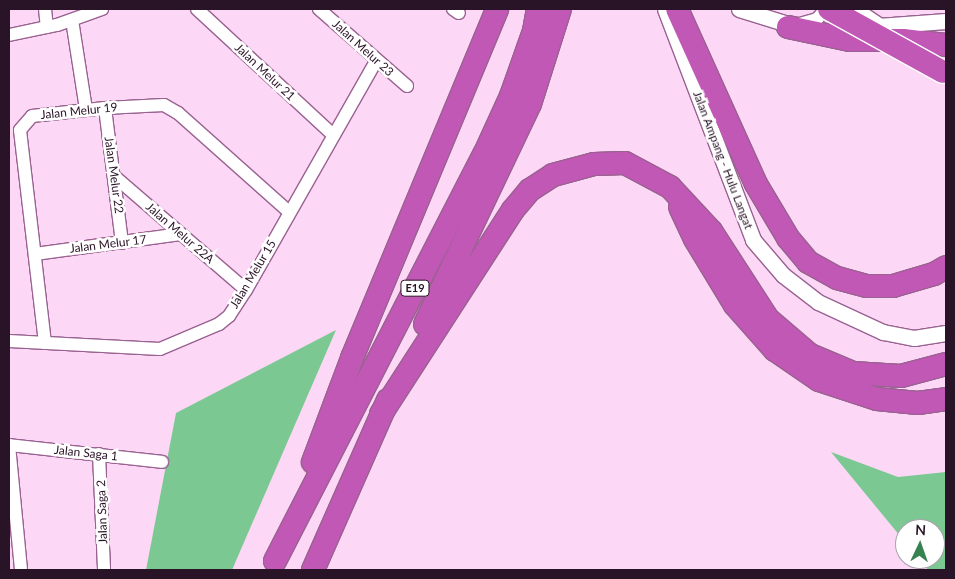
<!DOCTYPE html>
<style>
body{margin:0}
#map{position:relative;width:955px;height:579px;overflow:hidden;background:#fcd7f6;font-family:Lato,sans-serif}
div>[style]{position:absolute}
.green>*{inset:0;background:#7cc892}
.roads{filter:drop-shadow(1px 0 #996290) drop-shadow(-1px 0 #996290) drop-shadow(0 1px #996290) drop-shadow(0 -1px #996290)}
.minor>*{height:12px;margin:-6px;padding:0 6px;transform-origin:6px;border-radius:6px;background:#fff}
.tertiary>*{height:15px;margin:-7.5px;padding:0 7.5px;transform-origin:7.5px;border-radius:7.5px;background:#fff}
.motorway>*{height:22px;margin:-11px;padding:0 11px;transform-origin:11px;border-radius:11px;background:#c158b5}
.bridges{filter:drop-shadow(1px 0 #fff) drop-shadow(-1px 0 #fff) drop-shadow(0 1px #fff) drop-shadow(0 -1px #fff)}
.motorway-bridge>*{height:22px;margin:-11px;padding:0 11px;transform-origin:11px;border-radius:11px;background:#c158b5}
span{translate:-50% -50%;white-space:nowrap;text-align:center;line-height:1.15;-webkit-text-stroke:5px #fff;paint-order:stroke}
.shield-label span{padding:1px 4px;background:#fff;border:1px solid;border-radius:4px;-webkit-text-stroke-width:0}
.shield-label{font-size:11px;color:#291326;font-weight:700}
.street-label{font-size:12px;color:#291326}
.frame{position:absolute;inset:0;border:10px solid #291326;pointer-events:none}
.north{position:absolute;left:895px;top:519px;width:50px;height:50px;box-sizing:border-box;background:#fff;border:1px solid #a9a1a8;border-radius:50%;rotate:3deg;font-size:14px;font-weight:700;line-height:20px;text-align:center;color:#291326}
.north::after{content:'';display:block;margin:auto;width:18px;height:22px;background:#368250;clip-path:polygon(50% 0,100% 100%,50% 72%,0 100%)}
</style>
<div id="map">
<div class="green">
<div style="clip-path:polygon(336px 330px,232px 570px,146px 570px,176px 413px)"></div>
<div style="clip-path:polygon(831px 452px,898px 477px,946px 472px,946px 570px,928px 570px,919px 559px,935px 559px,935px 529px,905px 529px,905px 542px)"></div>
</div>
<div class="roads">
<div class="minor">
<div style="left:45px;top:9px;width:18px;rotate:84deg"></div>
<div style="left:197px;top:9px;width:185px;rotate:42.8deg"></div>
<div style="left:319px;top:9px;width:117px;rotate:41.2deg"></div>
<div style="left:453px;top:9px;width:7px;rotate:34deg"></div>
<div style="left:857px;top:9px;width:30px;rotate:34deg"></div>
<div style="left:72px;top:20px;width:90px;rotate:81.1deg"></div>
<div style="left:796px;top:25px;width:22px;rotate:-16deg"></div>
<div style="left:817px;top:19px;width:13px;rotate:-48deg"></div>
<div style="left:9px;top:35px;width:49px;rotate:-11.8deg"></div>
<div style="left:57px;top:25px;width:48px;rotate:-19.6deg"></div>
<div style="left:105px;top:108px;width:136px;rotate:82.8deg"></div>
<div style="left:114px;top:176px;width:174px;rotate:40.8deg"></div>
<div style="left:35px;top:254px;width:147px;rotate:-7.8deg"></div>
<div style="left:9px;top:341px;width:151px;rotate:3deg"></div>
<div style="left:160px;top:349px;width:64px;rotate:-23deg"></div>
<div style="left:219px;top:324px;width:13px;rotate:-39deg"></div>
<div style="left:229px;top:316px;width:31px;rotate:-57deg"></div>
<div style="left:246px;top:290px;width:263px;rotate:-60.4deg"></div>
<div style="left:45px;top:343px;width:214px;rotate:-96.7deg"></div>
<div style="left:20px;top:130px;width:18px;rotate:-49deg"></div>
<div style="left:32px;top:116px;width:73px;rotate:-6.3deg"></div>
<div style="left:105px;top:108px;width:59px;rotate:-2.9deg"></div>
<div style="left:164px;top:105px;width:16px;rotate:30deg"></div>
<div style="left:178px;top:113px;width:149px;rotate:41.7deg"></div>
<div style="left:9px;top:445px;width:154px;rotate:6.3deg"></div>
<div style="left:9px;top:445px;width:126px;rotate:84.5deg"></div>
<div style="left:99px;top:454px;width:116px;rotate:87.5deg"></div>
</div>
<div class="tertiary">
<div style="left:665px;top:9px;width:247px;rotate:69.1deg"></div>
<div style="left:753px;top:240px;width:46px;rotate:49.4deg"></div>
<div style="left:783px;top:275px;width:44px;rotate:37.6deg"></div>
<div style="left:818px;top:302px;width:72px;rotate:24.8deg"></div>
<div style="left:883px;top:332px;width:32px;rotate:11deg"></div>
<div style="left:914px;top:338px;width:32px;rotate:-9deg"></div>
<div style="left:739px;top:9px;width:61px;rotate:17.2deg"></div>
<div style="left:864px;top:27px;width:82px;rotate:-4.2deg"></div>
</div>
<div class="motorway">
<div style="left:677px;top:9px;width:192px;rotate:65.7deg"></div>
<div style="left:756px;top:184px;width:63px;rotate:59.3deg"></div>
<div style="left:788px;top:238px;width:31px;rotate:50deg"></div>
<div style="left:808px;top:262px;width:33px;rotate:29deg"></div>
<div style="left:837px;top:278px;width:31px;rotate:15deg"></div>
<div style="left:867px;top:286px;width:26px"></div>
<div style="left:893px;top:286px;width:43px;rotate:-16.3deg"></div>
<div style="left:934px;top:274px;width:14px;rotate:-30deg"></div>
<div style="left:788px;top:27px;width:63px;rotate:11.8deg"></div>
<div style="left:850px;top:40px;width:53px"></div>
<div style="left:903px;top:40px;width:43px;rotate:6.6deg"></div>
<div style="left:680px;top:207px;width:35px;rotate:65deg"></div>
<div style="left:695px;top:239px;width:77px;rotate:58.8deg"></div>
<div style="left:735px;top:305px;width:60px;rotate:48.4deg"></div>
<div style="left:775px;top:350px;width:53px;rotate:34.3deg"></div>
<div style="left:819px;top:380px;width:61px;rotate:18.1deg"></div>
<div style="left:877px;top:399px;width:41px;rotate:5.6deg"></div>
<div style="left:918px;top:403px;width:28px;rotate:-8deg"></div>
<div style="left:425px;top:324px;width:244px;rotate:-64.5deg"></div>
<div style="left:530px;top:104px;width:100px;rotate:-72.5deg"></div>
<div style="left:381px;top:414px;width:243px;rotate:-57.1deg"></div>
<div style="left:513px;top:210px;width:26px;rotate:-50deg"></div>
<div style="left:530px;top:190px;width:27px;rotate:-33deg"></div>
<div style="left:553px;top:175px;width:42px;rotate:-15deg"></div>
<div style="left:594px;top:164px;width:31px;rotate:-2deg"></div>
<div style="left:625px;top:163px;width:51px;rotate:28.1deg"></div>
<div style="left:670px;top:187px;width:60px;rotate:47deg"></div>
<div style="left:711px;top:231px;width:105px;rotate:57.1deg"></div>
<div style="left:768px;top:319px;width:55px;rotate:40.6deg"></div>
<div style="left:810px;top:355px;width:47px;rotate:22.7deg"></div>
<div style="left:853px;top:373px;width:48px;rotate:3.6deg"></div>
<div style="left:901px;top:376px;width:47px;rotate:-14.9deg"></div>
<div style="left:313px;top:462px;width:111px;rotate:-69.4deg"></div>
<div style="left:352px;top:358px;width:378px;rotate:-67.4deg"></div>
<div style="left:275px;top:561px;width:457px;rotate:-62.8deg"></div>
<div style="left:484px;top:155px;width:65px;rotate:-65.4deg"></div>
<div style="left:511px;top:96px;width:69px;rotate:-70.5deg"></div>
<div style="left:534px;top:31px;width:22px;rotate:-80deg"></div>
<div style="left:313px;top:570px;width:186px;rotate:-66.2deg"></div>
</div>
</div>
<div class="bridges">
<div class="motorway-bridge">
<div style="left:829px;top:9px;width:130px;rotate:28.9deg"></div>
</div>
</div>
<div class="shield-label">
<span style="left:415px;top:288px">E19</span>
</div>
<div class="street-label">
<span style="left:363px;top:48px;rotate:42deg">Jalan Melur 23</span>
<span style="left:265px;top:72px;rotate:43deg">Jalan Melur 21</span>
<span style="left:79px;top:111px;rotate:-6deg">Jalan Melur 19</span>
<span style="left:723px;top:160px;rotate:69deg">Jalan Ampang - Hulu Langat</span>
<span style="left:114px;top:175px;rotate:82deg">Jalan Melur 22</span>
<span style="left:180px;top:233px;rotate:41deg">Jalan Melur 22A</span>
<span style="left:108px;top:244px;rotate:-7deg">Jalan Melur 17</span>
<span style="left:253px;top:274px;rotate:-59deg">Jalan Melur 15</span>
<span style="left:86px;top:453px;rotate:6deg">Jalan Saga 1</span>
<span style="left:102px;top:512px;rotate:-92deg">Jalan Saga 2</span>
</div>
<div class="frame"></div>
<div class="north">N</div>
</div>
